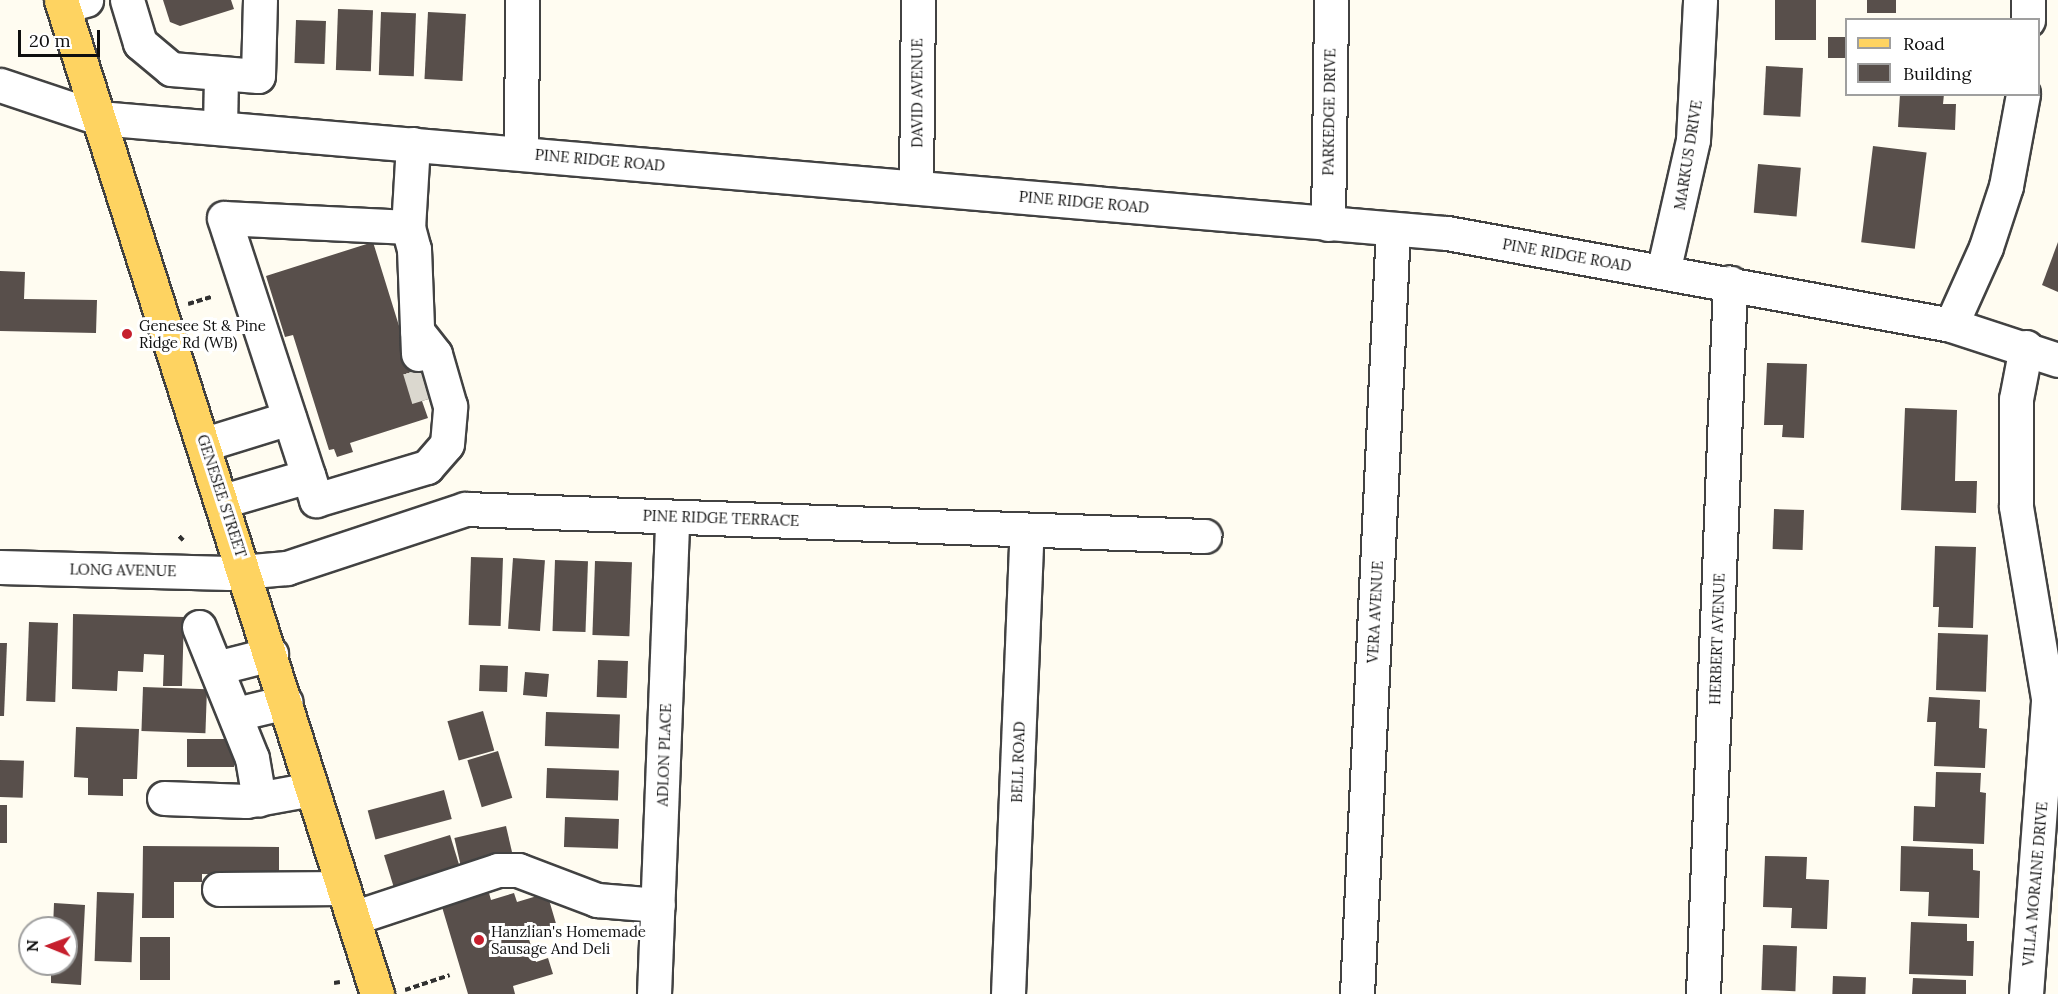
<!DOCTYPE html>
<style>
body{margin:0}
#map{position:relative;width:2058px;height:994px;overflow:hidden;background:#fffcf1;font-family:Lora,serif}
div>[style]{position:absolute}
.building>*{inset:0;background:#584f4b;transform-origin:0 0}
.minor-tunnel>*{height:33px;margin-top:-16.5px;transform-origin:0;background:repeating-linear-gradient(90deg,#dbd8cf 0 33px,transparent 0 49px)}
.path>*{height:4px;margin-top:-2px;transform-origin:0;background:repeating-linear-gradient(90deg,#313131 0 6px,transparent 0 9px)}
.roads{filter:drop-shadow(2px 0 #424242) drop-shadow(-2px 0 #424242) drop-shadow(0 2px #424242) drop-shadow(0 -2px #424242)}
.minor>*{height:33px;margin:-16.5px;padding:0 16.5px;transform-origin:16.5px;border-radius:16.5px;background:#fff}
.major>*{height:33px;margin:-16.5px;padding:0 16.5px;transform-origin:16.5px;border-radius:16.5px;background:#fed361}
.dots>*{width:16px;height:16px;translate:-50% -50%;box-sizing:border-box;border:3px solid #fff;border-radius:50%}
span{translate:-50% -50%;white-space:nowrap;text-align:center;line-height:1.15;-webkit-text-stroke:6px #fff;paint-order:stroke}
.street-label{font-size:15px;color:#0f0f0f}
.poi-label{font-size:15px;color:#0f0f0f}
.left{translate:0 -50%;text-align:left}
.legend{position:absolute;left:1845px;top:18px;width:195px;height:78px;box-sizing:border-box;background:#fff;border:2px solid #9f9f9f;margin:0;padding:8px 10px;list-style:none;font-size:18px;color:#0f0f0f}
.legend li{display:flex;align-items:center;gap:12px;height:30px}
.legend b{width:30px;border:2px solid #9f9f9f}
.north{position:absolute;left:18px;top:916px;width:60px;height:60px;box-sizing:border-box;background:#fff;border:2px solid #9f9f9f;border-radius:50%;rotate:271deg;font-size:16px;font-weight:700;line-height:24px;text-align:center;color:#0f0f0f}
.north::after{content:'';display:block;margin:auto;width:21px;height:27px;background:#c61f2d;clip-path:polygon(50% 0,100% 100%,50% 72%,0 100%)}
.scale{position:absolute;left:18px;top:30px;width:82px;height:27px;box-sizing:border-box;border:3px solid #0f0f0f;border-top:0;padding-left:8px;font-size:18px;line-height:21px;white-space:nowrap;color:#0f0f0f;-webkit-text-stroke:4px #fff;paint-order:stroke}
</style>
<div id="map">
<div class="building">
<div style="clip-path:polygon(163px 0,231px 0,234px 9px,180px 26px,170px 22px)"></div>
<div style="left:1775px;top:0;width:41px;height:40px"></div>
<div style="left:1867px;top:0;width:29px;height:13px"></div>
<div style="left:338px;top:9px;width:35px;height:61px;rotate:2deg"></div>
<div style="left:381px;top:12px;width:35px;height:63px;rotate:2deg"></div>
<div style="left:428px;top:12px;width:38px;height:67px;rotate:3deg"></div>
<div style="left:296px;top:20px;width:30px;height:43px;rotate:2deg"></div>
<div style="left:1828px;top:37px;width:18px;height:21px"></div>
<div style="left:1766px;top:66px;width:37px;height:49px;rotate:3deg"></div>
<div style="clip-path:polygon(1900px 94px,1944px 94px,1943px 104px,1956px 104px,1955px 130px,1898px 127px)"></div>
<div style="left:1873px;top:146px;width:54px;height:97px;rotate:7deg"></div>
<div style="left:1758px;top:164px;width:43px;height:49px;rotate:5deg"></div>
<div style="clip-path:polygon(373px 242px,413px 371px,432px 364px,442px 395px,422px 401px,428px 418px,350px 443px,353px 452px,337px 457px,334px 449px,329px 450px,293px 335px,285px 337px,266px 276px)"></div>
<div style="clip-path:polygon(2058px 242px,2058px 292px,2042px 285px)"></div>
<div style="clip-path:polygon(0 271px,25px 272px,24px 299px,97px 300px,96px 333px,0 331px)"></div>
<div style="clip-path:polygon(1767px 363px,1807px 364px,1804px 438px,1782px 437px,1783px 425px,1764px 425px)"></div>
<div style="clip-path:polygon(1905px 408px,1957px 410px,1955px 481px,1977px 481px,1976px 513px,1901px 510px)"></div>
<div style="left:1774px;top:509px;width:30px;height:40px;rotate:2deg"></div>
<div style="clip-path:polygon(1935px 546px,1976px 547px,1973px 628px,1938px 627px,1939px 607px,1933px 607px)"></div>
<div style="left:471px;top:557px;width:32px;height:68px;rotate:2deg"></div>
<div style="left:513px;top:558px;width:32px;height:71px;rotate:4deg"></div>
<div style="left:555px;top:560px;width:33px;height:71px;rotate:2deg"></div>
<div style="left:595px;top:561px;width:37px;height:74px;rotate:2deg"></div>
<div style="clip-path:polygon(73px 614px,184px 617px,182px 686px,163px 686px,164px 655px,144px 654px,143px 672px,118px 671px,117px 691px,72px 689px)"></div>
<div style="left:29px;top:622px;width:29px;height:79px;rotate:2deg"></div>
<div style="left:1938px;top:633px;width:50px;height:57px;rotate:2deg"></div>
<div style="clip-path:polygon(0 643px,7px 643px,4px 716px,0 716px)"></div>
<div style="left:598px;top:660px;width:30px;height:37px;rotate:2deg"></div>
<div style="left:480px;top:665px;width:28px;height:26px;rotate:2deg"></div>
<div style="left:525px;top:672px;width:24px;height:23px;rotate:5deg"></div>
<div style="left:143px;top:687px;width:64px;height:44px;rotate:2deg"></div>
<div style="clip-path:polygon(1929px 697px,1980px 700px,1979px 728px,1987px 729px,1985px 768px,1934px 766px,1936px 722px,1927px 722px)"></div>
<div style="left:483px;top:711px;width:41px;height:37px;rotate:74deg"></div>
<div style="left:546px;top:712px;width:74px;height:34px;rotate:2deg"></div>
<div style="clip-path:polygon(76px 727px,139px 729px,137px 779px,123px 779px,123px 796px,88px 795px,88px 778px,74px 777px)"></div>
<div style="left:234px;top:739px;width:28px;height:47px;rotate:90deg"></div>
<div style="left:498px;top:751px;width:49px;height:32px;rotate:73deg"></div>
<div style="left:0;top:760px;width:24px;height:37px;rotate:2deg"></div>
<div style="left:547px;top:768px;width:72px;height:30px;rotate:2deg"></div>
<div style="clip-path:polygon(1936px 772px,1981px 773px,1980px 792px,1986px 793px,1984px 844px,1913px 841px,1914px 806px,1935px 807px)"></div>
<div style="left:444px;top:790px;width:30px;height:79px;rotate:75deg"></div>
<div style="left:0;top:805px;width:7px;height:38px"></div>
<div style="left:565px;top:817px;width:54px;height:30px;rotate:2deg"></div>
<div style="left:506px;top:826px;width:27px;height:53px;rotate:77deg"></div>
<div style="left:450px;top:835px;width:34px;height:69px;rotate:73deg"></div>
<div style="clip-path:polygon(143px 846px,279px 847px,279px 875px,202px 874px,202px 882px,174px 882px,174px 918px,142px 918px)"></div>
<div style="clip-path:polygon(1901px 846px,1973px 849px,1973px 870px,1980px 871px,1979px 918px,1928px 916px,1929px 892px,1900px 891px)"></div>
<div style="clip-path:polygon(1765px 856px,1807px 857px,1806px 879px,1829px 880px,1827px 929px,1791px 928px,1792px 908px,1763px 907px)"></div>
<div style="left:97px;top:892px;width:37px;height:69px;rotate:2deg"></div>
<div style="clip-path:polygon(489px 893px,491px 900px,514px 893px,517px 902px,547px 893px,557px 927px,528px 936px,536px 962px,548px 958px,553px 974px,513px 986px,515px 994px,468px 994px,442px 907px)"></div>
<div style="clip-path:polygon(54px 903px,85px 905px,81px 985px,51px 983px,51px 964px,66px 964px,66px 928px,53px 928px)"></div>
<div style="clip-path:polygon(1911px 922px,1967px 924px,1967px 941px,1974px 941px,1973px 976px,1909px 974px)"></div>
<div style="left:140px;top:937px;width:30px;height:43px"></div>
<div style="left:1763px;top:945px;width:34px;height:45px;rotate:2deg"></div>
<div style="left:1833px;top:976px;width:33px;height:18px;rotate:2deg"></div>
<div style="clip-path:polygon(1913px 978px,1966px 980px,1966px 994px,1912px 994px)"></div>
</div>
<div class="minor-tunnel">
<div style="left:419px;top:369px;width:31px;rotate:73deg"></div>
</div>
<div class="path">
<div style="left:188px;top:304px;width:24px;rotate:-17deg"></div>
<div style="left:179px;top:536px;width:6px;rotate:45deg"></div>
<div style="left:334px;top:983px;width:6px;rotate:-9deg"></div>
<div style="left:405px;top:990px;width:47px;rotate:-18.4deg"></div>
</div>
<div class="roads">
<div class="minor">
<div style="left:127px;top:0;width:45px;rotate:73.2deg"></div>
<div style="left:140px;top:43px;width:40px;rotate:40deg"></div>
<div style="left:171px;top:69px;width:87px;rotate:4.6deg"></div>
<div style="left:258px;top:76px;width:76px;rotate:-88.5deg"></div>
<div style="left:63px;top:6px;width:24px;rotate:-15deg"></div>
<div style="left:2028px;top:20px;width:20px;rotate:-90deg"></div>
<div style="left:0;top:85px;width:104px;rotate:18.4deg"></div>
<div style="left:99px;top:118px;width:1353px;rotate:4.88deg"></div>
<div style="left:1447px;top:233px;width:512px;rotate:10.34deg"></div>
<div style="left:1951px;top:325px;width:113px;rotate:18.1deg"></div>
<div style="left:220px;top:128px;width:54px;rotate:-88.9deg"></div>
<div style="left:413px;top:144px;width:83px;rotate:93.4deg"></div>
<div style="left:408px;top:227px;width:23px;rotate:75deg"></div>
<div style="left:414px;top:249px;width:105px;rotate:87.8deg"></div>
<div style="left:521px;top:153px;width:153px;rotate:-89.6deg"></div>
<div style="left:916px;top:187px;width:187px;rotate:-89.4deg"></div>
<div style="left:1328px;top:224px;width:224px;rotate:-89.2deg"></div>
<div style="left:408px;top:227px;width:184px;rotate:-177.2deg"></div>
<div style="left:224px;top:218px;width:297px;rotate:71.9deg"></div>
<div style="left:316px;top:500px;width:116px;rotate:-16.6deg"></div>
<div style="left:427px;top:467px;width:30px;rotate:-49deg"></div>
<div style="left:447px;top:444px;width:38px;rotate:-85deg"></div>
<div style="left:450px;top:406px;width:54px;rotate:-106.1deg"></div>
<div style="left:435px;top:354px;width:29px;rotate:-128deg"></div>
<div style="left:1663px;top:272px;width:135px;rotate:-77.2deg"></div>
<div style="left:1693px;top:140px;width:140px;rotate:-87.1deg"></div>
<div style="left:1951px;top:325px;width:85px;rotate:-65.8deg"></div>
<div style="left:1986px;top:247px;width:64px;rotate:-71.8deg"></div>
<div style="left:2006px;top:186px;width:94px;rotate:-79.5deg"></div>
<div style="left:205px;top:444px;width:88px;rotate:-17.2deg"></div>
<div style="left:223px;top:501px;width:89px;rotate:-16.4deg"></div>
<div style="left:0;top:567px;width:229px;rotate:1.5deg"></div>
<div style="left:229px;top:573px;width:58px;rotate:-4.9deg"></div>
<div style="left:287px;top:568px;width:188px;rotate:-18.3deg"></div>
<div style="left:465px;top:509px;width:740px;rotate:2.09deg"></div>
<div style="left:199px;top:627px;width:141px;rotate:68deg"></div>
<div style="left:252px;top:758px;width:42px;rotate:80.3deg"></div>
<div style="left:216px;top:668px;width:57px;rotate:-14.3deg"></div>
<div style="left:236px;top:714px;width:51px;rotate:-13.5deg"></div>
<div style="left:164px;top:798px;width:82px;rotate:2.1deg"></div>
<div style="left:246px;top:801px;width:67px;rotate:-10.3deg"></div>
<div style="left:219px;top:889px;width:124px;rotate:-0.5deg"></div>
<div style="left:353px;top:918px;width:153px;rotate:-18.3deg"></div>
<div style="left:498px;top:870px;width:20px"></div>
<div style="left:518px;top:870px;width:85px;rotate:20.8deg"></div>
<div style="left:597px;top:900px;width:61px;rotate:4.7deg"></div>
<div style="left:654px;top:994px;width:477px;rotate:-87.8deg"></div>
<div style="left:1008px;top:994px;width:464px;rotate:-87.7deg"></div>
<div style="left:1357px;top:994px;width:766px;rotate:-87.31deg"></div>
<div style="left:1703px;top:994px;width:712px;rotate:-87.83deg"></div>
<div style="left:2026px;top:994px;width:297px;rotate:-85.7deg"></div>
<div style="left:2048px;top:698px;width:195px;rotate:-99.5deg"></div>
<div style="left:2016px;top:506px;width:107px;rotate:-90deg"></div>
<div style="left:2016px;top:399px;width:53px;rotate:-79.1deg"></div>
</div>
<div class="major">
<div style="left:61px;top:0;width:1043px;rotate:72.36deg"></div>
</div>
</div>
<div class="dots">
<div style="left:127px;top:334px;background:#c61f2d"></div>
<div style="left:479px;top:940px;background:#c61f2d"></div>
</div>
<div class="street-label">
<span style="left:917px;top:93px;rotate:-90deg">DAVID AVENUE</span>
<span style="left:1329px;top:112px;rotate:-89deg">PARKEDGE DRIVE</span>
<span style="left:1688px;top:155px;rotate:-81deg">MARKUS DRIVE</span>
<span style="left:600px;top:160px;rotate:5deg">PINE RIDGE ROAD</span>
<span style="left:1084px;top:202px;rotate:5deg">PINE RIDGE ROAD</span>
<span style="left:1567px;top:255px;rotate:10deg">PINE RIDGE ROAD</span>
<span style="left:222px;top:496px;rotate:72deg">GENESEE STREET</span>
<span style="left:721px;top:518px;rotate:2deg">PINE RIDGE TERRACE</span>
<span style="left:123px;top:570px;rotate:1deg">LONG AVENUE</span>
<span style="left:1375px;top:612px;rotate:-87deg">VERA AVENUE</span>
<span style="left:1717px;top:639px;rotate:-88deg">HERBERT AVENUE</span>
<span style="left:664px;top:755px;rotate:-88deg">ADLON PLACE</span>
<span style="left:1018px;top:762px;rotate:-88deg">BELL ROAD</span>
<span style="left:2035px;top:884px;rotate:-85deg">VILLA MORAINE DRIVE</span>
</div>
<div class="poi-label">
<span class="left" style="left:139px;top:334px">Genesee St &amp; Pine<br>Ridge Rd (WB)</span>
<span class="left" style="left:491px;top:940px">Hanzlian's Homemade<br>Sausage And Deli</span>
</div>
<ul class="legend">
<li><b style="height:8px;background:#fed361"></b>Road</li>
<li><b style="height:16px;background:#584f4b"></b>Building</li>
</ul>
<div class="north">N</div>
<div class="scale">20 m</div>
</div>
